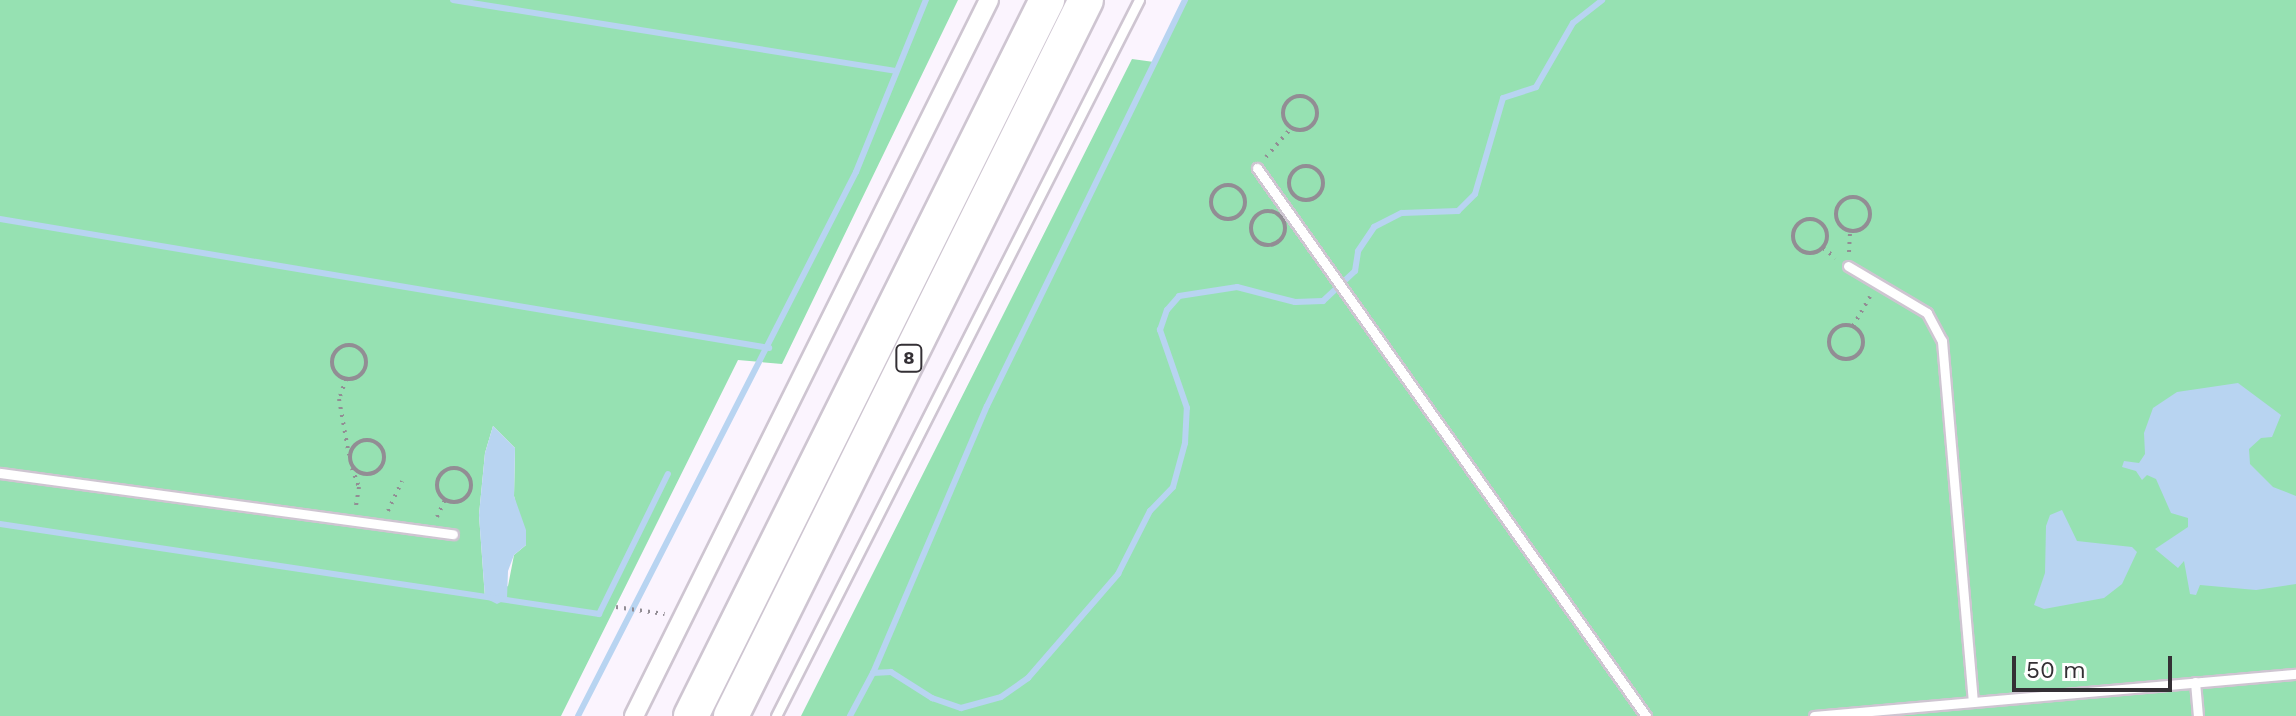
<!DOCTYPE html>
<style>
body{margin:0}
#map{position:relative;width:2296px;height:716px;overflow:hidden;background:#fbf4fe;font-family:"Work Sans",sans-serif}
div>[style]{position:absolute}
.green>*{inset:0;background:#96e1b2}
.water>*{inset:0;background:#b8d4f1}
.stream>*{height:6px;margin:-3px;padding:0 3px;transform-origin:3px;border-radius:3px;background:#b8d4f1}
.path>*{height:4px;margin-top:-2px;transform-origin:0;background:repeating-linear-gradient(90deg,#928d94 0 2px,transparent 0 8px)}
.path>.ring{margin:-2px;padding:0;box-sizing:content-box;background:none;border:4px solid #928d94;border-radius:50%}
.roads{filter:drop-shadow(2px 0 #cec5d1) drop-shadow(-2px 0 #cec5d1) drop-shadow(0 2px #cec5d1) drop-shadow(0 -2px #cec5d1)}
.lane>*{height:9px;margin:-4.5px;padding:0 4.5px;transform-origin:4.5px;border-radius:4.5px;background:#fff}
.street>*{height:18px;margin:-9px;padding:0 9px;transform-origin:9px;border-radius:9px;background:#fff}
.highway>*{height:34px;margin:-17px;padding:0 17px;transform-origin:17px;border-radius:17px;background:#fff}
span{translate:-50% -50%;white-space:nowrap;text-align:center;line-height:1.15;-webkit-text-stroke:8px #fff;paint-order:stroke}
.shield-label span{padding:2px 6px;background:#fff;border:2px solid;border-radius:6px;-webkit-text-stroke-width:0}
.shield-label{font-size:18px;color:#343035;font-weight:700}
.scale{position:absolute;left:2012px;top:656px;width:160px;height:36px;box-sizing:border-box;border:4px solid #343035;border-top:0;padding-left:10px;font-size:24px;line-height:28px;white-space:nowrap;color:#343035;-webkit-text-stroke:6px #fff;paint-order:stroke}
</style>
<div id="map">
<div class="green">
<div style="clip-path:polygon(evenodd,0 0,958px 0,782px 364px,738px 360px,561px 716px,0 716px,0 0,493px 426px,515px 448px,514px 496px,526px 545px,514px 555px,508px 586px,485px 598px,479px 515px,485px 453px,493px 426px)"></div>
<div style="clip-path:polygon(1184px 0,2296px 0,2296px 716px,801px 716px,1132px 59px,1154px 62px)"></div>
</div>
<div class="water">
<div style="clip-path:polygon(2238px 383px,2281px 415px,2272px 437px,2261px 438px,2249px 449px,2250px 464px,2273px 487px,2296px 496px,2296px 584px,2256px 590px,2200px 585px,2196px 595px,2190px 594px,2184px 561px,2178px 568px,2155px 549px,2188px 527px,2188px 518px,2171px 513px,2156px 479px,2147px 475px,2142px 480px,2136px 471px,2122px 467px,2124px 461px,2139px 463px,2145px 454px,2144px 433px,2153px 408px,2177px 392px)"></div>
<div style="clip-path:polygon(493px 426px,515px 448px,514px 496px,526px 530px,526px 545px,514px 555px,508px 571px,507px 599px,497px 604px,485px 598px,479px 515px,485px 453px)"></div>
<div style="clip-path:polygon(2062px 510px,2077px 541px,2132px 547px,2137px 552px,2122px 584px,2104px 598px,2044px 609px,2034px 605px,2045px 573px,2046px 526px,2050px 515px)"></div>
</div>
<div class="stream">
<div style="left:453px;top:0;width:448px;rotate:9.1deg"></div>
<div style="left:0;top:219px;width:780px;rotate:9.52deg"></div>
<div style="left:0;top:524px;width:606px;rotate:8.54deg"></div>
<div style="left:599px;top:614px;width:156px;rotate:-63.8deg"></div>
<div style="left:873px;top:673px;width:290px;rotate:-66.9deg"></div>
<div style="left:987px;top:406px;width:452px;rotate:-64deg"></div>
<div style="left:578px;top:716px;width:611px;rotate:-62.93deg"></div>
<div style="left:856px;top:172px;width:186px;rotate:-67.9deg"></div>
<div style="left:850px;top:716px;width:49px;rotate:-61.9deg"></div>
<div style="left:873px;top:673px;width:18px;rotate:-3deg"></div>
<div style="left:891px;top:672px;width:49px;rotate:32.4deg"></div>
<div style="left:932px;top:698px;width:31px;rotate:19deg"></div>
<div style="left:961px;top:708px;width:41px;rotate:-15.4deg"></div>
<div style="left:1001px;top:697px;width:33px;rotate:-35deg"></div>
<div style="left:1028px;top:678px;width:138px;rotate:-49.1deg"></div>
<div style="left:1118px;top:574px;width:71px;rotate:-63.1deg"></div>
<div style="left:1150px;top:511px;width:33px;rotate:-46deg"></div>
<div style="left:1173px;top:487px;width:46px;rotate:-74.7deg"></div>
<div style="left:1185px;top:443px;width:35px;rotate:-87deg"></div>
<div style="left:1187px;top:408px;width:83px;rotate:-109.1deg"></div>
<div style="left:1160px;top:330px;width:21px;rotate:-71deg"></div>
<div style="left:1167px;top:310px;width:18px;rotate:-49deg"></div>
<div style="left:1179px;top:296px;width:59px;rotate:-8.8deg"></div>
<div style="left:1237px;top:287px;width:60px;rotate:14.5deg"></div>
<div style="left:1295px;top:302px;width:28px;rotate:-2deg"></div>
<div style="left:1323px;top:301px;width:44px;rotate:-43.2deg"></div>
<div style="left:1355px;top:271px;width:20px;rotate:-81deg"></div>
<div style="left:1358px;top:251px;width:29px;rotate:-56deg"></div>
<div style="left:1374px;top:227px;width:31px;rotate:-27deg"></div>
<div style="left:1402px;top:213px;width:56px;rotate:-2deg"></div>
<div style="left:1458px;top:211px;width:24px;rotate:-45deg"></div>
<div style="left:1475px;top:194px;width:100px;rotate:-73.7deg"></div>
<div style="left:1503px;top:98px;width:35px;rotate:-18deg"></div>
<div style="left:1536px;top:87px;width:74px;rotate:-60deg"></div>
<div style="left:1573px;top:23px;width:37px;rotate:-38deg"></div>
</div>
<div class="path">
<div class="ring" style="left:1283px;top:96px;width:30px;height:30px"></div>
<div style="left:1266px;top:157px;width:38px;rotate:-49deg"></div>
<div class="ring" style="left:1289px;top:166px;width:30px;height:30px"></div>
<div class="ring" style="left:1211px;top:185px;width:30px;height:30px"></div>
<div class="ring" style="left:1836px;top:197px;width:30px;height:30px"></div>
<div class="ring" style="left:1251px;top:211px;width:30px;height:30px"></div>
<div class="ring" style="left:1793px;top:219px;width:30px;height:30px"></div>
<div style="left:1823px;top:248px;width:16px;rotate:38deg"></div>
<div style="left:1849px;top:252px;width:21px;rotate:-87deg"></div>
<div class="ring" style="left:1829px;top:325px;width:30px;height:30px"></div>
<div style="left:1853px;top:326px;width:34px;rotate:-60deg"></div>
<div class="ring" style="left:332px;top:345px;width:30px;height:30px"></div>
<div style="left:346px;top:379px;width:21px;rotate:109deg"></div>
<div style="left:339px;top:399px;width:57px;rotate:79.9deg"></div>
<div class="ring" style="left:350px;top:440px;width:30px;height:30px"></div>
<div class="ring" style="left:437px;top:468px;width:30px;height:30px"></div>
<div style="left:352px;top:468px;width:20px;rotate:70deg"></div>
<div style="left:359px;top:487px;width:19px;rotate:99deg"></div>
<div style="left:388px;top:511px;width:33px;rotate:-65deg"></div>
<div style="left:437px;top:517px;width:19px;rotate:-65deg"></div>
<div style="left:616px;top:607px;width:49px;rotate:8.1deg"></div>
</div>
<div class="roads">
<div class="lane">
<div style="left:1257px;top:168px;width:672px;rotate:54.63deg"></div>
<div style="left:1848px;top:266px;width:92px;rotate:30.7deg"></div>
<div style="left:1927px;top:313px;width:32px;rotate:62deg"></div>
<div style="left:1942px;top:341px;width:362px;rotate:85.1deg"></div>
<div style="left:0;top:473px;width:457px;rotate:7.7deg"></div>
<div style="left:2195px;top:682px;width:34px;rotate:85deg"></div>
<div style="left:776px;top:716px;width:803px;rotate:-63.12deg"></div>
<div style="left:1814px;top:716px;width:484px;rotate:-5deg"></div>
</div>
<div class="street">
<div style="left:634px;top:716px;width:799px;rotate:-63.63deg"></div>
</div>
<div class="highway">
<div style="left:691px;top:716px;width:800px;rotate:-63.56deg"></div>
<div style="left:731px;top:716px;width:799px;rotate:-63.63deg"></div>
</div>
</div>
<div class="shield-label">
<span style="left:909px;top:358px">8</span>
</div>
<div class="scale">50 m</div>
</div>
